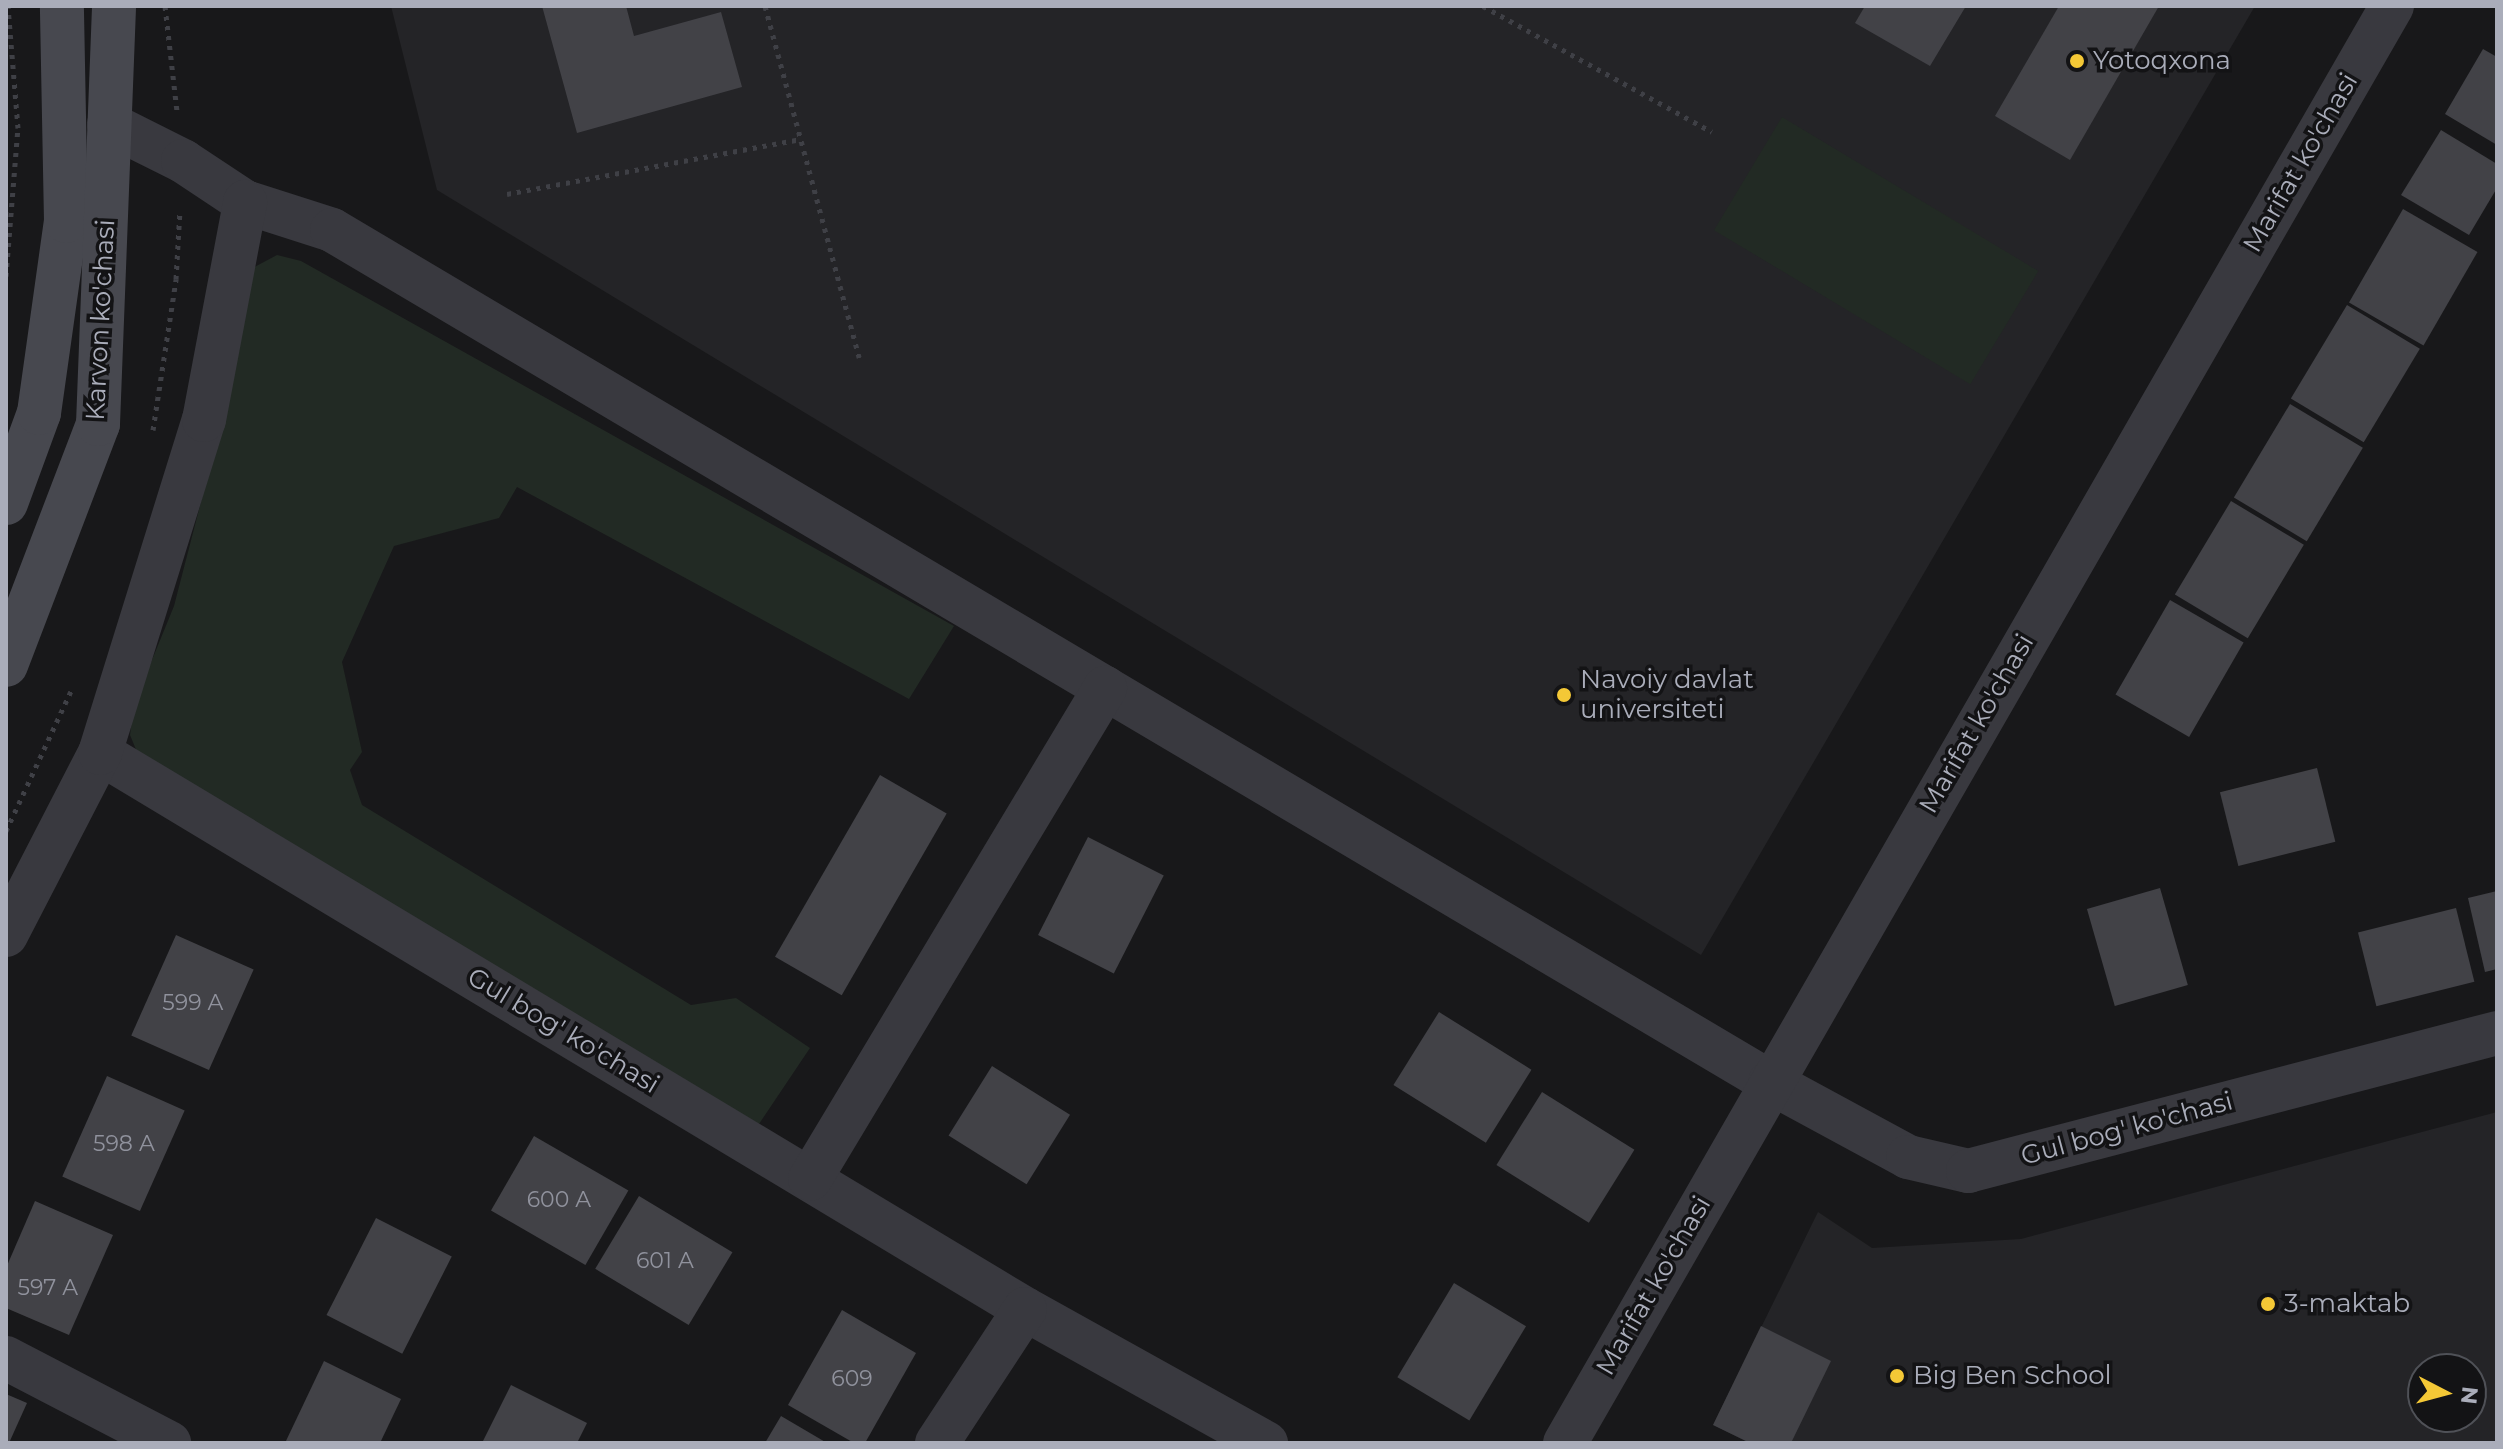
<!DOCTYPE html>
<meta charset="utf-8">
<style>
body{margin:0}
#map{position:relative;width:2503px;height:1449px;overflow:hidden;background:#18181a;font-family:Montserrat,sans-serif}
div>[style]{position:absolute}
.built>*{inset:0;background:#242427}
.green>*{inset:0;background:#222a24;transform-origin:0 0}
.building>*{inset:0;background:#424247;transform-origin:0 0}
.path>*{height:5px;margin-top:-2.5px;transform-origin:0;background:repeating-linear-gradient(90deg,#3f4046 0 4px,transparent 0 10px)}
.minor>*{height:44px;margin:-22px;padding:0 22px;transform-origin:22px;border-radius:22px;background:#39393f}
.secondary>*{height:44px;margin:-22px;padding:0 22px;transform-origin:22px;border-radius:22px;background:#47484f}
.dots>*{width:22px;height:22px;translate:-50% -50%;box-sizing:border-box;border:4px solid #131315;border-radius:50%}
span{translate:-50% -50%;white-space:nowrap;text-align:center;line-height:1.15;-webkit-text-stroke:7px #131315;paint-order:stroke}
.number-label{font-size:22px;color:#90929d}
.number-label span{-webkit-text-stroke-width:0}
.poi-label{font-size:26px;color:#aaadba}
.left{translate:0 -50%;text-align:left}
.street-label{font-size:26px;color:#aaadba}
.frame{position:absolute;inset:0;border:8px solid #aaadba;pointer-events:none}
.north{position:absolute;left:2407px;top:1353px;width:80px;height:80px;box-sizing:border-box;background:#131315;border:2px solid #4f5157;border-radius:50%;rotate:96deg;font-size:22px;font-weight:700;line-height:32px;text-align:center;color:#aaadba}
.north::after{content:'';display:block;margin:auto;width:28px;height:36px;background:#f4c836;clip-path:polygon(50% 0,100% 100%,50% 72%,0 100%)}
</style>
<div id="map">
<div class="built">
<div style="clip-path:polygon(391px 6px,2255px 6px,1701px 955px,437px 190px)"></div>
<div style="clip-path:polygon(evenodd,2497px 1112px,2497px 1443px,1750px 1443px,1713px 1425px,1818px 1212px,1872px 1248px,2021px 1239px,2497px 1112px,2423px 1369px,2471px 1369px,2471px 1417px,2423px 1417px,2423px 1369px)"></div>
</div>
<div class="green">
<div style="left:1782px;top:117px;width:299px;height:132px;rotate:31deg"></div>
<div style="clip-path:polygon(277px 255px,301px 261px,954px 626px,909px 699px,517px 487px,499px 518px,394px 546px,342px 662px,362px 752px,350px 770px,362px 805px,691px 1005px,736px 998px,810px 1048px,759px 1124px,142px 764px,130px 735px,134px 704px,174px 606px,223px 417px,249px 270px)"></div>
</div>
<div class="building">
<div style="clip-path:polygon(542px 6px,626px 6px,634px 36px,721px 12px,742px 87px,577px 133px)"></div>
<div style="clip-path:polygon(1865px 6px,1966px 6px,1930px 66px,1855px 23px)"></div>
<div style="clip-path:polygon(2059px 6px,2159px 6px,2070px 160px,1995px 116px)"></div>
<div style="clip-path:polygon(2483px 49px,2497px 57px,2497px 145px,2445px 114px)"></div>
<div style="clip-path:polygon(2441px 130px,2497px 164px,2497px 188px,2469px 235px,2401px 195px)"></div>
<div style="left:2403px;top:209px;width:86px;height:108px;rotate:30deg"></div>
<div style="left:2347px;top:305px;width:85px;height:109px;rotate:31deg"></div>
<div style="left:2290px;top:404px;width:85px;height:109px;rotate:31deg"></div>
<div style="left:2231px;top:501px;width:85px;height:109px;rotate:31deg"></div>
<div style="left:2170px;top:600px;width:85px;height:109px;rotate:30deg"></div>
<div style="left:2317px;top:768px;width:76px;height:100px;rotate:76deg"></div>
<div style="left:880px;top:775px;width:77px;height:210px;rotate:30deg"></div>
<div style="left:1088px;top:837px;width:85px;height:110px;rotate:27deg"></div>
<div style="left:2160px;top:888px;width:101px;height:76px;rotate:74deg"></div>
<div style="clip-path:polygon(2497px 891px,2497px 969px,2485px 972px,2468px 898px)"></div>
<div style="left:2456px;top:908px;width:76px;height:101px;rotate:76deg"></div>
<div style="left:176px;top:935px;width:85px;height:110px;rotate:24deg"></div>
<div style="left:1439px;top:1012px;width:109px;height:86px;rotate:32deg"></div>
<div style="left:992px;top:1066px;width:92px;height:82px;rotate:32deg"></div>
<div style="left:107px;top:1076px;width:85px;height:110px;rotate:24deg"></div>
<div style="left:1542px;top:1092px;width:109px;height:86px;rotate:32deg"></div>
<div style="left:534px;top:1136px;width:109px;height:86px;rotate:30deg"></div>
<div style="left:639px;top:1196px;width:109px;height:85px;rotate:31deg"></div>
<div style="clip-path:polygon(35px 1201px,113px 1235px,69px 1335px,6px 1308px,6px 1268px)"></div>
<div style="left:376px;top:1218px;width:85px;height:109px;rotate:27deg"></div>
<div style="left:1454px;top:1283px;width:84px;height:110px;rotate:31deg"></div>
<div style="clip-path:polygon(842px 1310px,916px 1353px,865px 1443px,854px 1443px,788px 1405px)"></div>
<div style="clip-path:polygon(1761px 1326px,1831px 1361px,1791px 1443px,1750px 1443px,1713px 1425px)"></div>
<div style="clip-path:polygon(324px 1361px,401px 1399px,380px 1443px,285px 1443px)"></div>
<div style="clip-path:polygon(511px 1385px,587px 1423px,577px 1443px,482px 1443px)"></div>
<div style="clip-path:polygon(6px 1394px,27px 1403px,9px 1443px,6px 1443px)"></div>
<div style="clip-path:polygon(781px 1416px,827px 1443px,765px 1443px)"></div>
</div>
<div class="path">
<div style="left:165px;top:6px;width:107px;rotate:83.5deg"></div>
<div style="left:765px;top:6px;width:364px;rotate:75deg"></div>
<div style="left:1483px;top:6px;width:261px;rotate:28.8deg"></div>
<div style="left:507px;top:194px;width:298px;rotate:-10.6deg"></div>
<div style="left:6px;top:276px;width:148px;rotate:-85.4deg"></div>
<div style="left:18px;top:128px;width:122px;rotate:-94.7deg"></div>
<div style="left:153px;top:430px;width:153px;rotate:-81.3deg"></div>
<div style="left:176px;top:279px;width:69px;rotate:-86.7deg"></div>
<div style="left:6px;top:831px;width:154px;rotate:-65.1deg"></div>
</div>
<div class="minor">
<div style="left:109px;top:124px;width:83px;rotate:26.6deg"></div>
<div style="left:183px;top:161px;width:74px;rotate:33.5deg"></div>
<div style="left:245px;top:202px;width:91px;rotate:17.8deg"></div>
<div style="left:332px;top:230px;width:1671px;rotate:30.65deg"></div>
<div style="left:1770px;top:1082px;width:157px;rotate:28.5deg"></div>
<div style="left:1908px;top:1157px;width:62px;rotate:13.1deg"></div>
<div style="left:1968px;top:1171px;width:547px;rotate:-14.62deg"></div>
<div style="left:100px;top:753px;width:1079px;rotate:31.01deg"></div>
<div style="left:1025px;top:1309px;width:276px;rotate:29.1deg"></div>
<div style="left:6px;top:935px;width:205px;rotate:-62.7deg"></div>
<div style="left:100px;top:753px;width:349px;rotate:-72.7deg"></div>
<div style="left:204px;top:420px;width:222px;rotate:-79.3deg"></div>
<div style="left:810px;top:1179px;width:573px;rotate:-59deg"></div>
<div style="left:6px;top:1358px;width:184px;rotate:27.5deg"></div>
<div style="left:937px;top:1443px;width:160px;rotate:-56.7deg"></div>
<div style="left:1565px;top:1443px;width:1658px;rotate:-60.08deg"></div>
</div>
<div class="secondary">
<div style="left:6px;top:503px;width:96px;rotate:-69.9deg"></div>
<div style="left:39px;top:413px;width:194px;rotate:-82deg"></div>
<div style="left:66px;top:221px;width:215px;rotate:-91.1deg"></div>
<div style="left:6px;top:665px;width:258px;rotate:-69.1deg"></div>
<div style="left:98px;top:424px;width:418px;rotate:-87.8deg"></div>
</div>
<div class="dots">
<div style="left:2077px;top:61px;background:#f4c836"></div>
<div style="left:1564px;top:695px;background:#f4c836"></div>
<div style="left:2268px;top:1304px;background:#f4c836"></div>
<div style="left:1897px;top:1376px;background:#f4c836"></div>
</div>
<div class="number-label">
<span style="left:193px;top:1003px">599 А</span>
<span style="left:124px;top:1144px">598 А</span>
<span style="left:559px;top:1200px">600 А</span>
<span style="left:665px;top:1261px">601 А</span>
<span style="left:48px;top:1288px">597 А</span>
<span style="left:852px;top:1379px">609</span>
</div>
<div class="poi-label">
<span class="left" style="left:2093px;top:61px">Yotoqxona</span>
<span class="left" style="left:1580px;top:695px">Navoiy davlat<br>universiteti</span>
<span class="left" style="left:2284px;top:1304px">3-maktab</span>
<span class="left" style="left:1913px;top:1376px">Big Ben School</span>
</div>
<div class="street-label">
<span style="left:2301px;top:163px;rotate:-60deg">Marifat ko'chasi</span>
<span style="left:101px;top:320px;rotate:-87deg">Karvon ko'chasi</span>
<span style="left:1977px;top:724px;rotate:-60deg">Marifat ko'chasi</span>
<span style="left:563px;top:1031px;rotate:31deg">Gul bog' ko'chasi</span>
<span style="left:2127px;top:1129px;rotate:-15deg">Gul bog' ko'chasi</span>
<span style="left:1654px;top:1286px;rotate:-60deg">Marifat ko'chasi</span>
</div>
<div class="frame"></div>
<div class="north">N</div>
</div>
